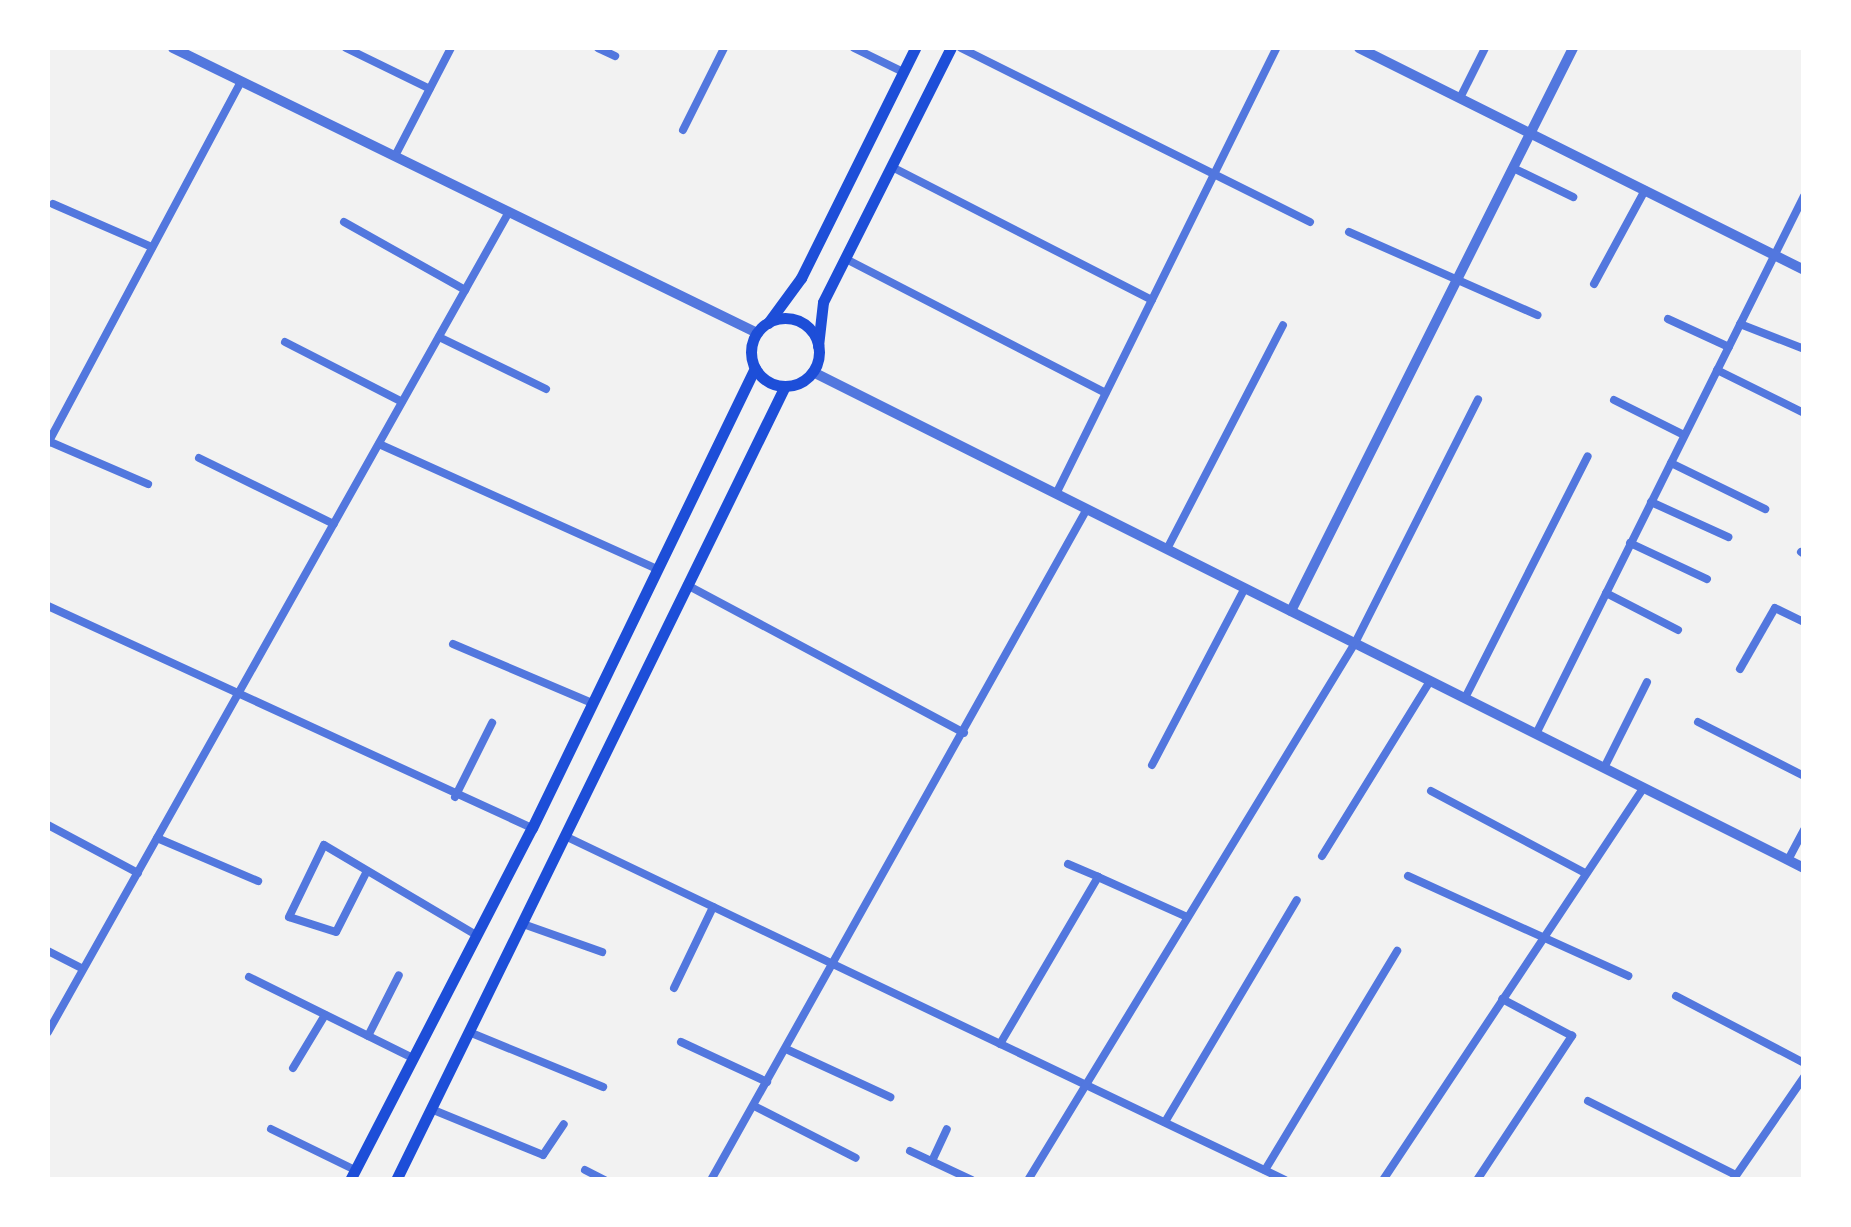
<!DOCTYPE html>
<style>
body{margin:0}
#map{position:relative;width:1851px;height:1227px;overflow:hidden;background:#f2f2f2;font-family:"IBM Plex Sans",sans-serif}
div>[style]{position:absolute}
.minor>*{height:8px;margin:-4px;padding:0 4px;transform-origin:4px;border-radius:4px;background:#5277de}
.tertiary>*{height:10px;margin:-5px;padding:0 5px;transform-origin:5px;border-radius:5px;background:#5277de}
.secondary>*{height:11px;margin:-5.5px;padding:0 5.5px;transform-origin:5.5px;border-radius:5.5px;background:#1d4ed8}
.secondary>.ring{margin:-5.5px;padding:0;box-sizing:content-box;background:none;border:11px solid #1d4ed8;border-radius:50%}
span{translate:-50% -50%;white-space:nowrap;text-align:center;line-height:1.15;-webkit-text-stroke:8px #fff;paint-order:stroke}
.frame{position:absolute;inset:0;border:50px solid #fff;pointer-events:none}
</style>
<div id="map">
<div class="minor">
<div style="left:346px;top:48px;width:93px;rotate:26deg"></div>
<div style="left:598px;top:48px;width:19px;rotate:25deg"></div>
<div style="left:854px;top:48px;width:55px;rotate:26.1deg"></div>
<div style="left:961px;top:48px;width:390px;rotate:26.5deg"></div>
<div style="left:1460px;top:98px;width:56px;rotate:-63.4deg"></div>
<div style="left:683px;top:130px;width:92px;rotate:-63.4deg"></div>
<div style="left:395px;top:156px;width:122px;rotate:-62.6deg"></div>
<div style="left:892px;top:167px;width:292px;rotate:27.1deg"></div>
<div style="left:1513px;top:168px;width:67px;rotate:25.8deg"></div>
<div style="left:53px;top:204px;width:108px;rotate:23.5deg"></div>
<div style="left:344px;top:222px;width:139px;rotate:29.3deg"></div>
<div style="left:1349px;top:232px;width:206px;rotate:23.8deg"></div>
<div style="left:846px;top:259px;width:292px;rotate:27.3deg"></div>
<div style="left:1594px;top:284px;width:107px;rotate:-61.5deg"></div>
<div style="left:1668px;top:319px;width:67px;rotate:24.7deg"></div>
<div style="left:1740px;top:324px;width:69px;rotate:21.3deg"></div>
<div style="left:439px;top:337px;width:119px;rotate:25.9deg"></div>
<div style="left:285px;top:342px;width:131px;rotate:27.1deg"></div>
<div style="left:1717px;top:370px;width:97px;rotate:26.3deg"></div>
<div style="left:1614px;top:400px;width:78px;rotate:26.6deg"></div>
<div style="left:48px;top:441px;width:109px;rotate:23.3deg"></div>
<div style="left:48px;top:443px;width:410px;rotate:-61.9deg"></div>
<div style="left:379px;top:444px;width:305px;rotate:24.2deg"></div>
<div style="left:199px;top:458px;width:150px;rotate:26.1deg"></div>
<div style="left:1671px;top:463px;width:105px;rotate:26.1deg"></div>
<div style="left:1056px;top:494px;width:497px;rotate:-63.7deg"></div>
<div style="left:1651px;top:502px;width:85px;rotate:24.4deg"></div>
<div style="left:1630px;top:543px;width:85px;rotate:25.1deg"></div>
<div style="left:1167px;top:549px;width:252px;rotate:-62.6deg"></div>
<div style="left:1801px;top:552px;width:4px;rotate:34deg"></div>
<div style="left:687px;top:585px;width:314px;rotate:28.1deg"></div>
<div style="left:1606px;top:593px;width:81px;rotate:27.2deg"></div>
<div style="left:48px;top:606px;width:532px;rotate:24.64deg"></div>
<div style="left:453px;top:644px;width:151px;rotate:23deg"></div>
<div style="left:1740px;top:669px;width:70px;rotate:-60.2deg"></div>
<div style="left:1775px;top:608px;width:32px;rotate:26deg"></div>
<div style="left:1465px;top:698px;width:271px;rotate:-63.1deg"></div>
<div style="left:1698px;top:722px;width:119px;rotate:27deg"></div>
<div style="left:1536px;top:734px;width:601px;rotate:-63.52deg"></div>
<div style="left:1152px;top:765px;width:200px;rotate:-62.3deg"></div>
<div style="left:1604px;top:768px;width:96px;rotate:-63.4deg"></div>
<div style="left:1431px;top:791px;width:174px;rotate:28deg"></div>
<div style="left:455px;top:797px;width:83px;rotate:-63.4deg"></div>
<div style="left:48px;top:825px;width:102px;rotate:28.1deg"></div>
<div style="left:567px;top:837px;width:796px;rotate:25.53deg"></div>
<div style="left:157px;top:838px;width:110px;rotate:23.1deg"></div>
<div style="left:1322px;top:856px;width:206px;rotate:-58.3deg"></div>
<div style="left:1788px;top:860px;width:34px;rotate:-62deg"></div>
<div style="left:1068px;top:864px;width:33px;rotate:23deg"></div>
<div style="left:367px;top:871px;width:68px;rotate:116.9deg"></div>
<div style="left:336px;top:932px;width:49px;rotate:-162.3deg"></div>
<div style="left:289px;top:917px;width:80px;rotate:-64.1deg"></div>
<div style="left:324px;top:845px;width:177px;rotate:30.6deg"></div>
<div style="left:1408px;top:876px;width:242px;rotate:24.4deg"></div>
<div style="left:523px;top:924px;width:84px;rotate:19.5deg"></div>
<div style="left:48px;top:951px;width:39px;rotate:27deg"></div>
<div style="left:249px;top:977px;width:183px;rotate:26.3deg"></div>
<div style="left:674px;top:988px;width:90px;rotate:-64.3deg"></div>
<div style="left:1676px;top:996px;width:144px;rotate:27.6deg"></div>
<div style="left:48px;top:1032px;width:941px;rotate:-60.66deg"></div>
<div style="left:469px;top:1032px;width:145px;rotate:22.3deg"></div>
<div style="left:368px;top:1036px;width:68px;rotate:-63.1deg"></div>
<div style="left:681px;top:1042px;width:95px;rotate:24.9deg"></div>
<div style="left:1000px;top:1044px;width:194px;rotate:-59.6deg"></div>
<div style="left:1098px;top:877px;width:98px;rotate:24.2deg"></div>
<div style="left:786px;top:1049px;width:115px;rotate:24.8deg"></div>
<div style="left:293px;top:1068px;width:62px;rotate:-58.9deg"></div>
<div style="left:1588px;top:1101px;width:165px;rotate:26.6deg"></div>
<div style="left:754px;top:1106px;width:114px;rotate:27deg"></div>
<div style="left:431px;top:1109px;width:121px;rotate:22.3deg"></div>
<div style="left:543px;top:1155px;width:37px;rotate:-56deg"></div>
<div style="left:1165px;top:1122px;width:258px;rotate:-59.3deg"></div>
<div style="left:271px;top:1129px;width:93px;rotate:26deg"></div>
<div style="left:910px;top:1151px;width:68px;rotate:25.1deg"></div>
<div style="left:932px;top:1161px;width:35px;rotate:-65deg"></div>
<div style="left:585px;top:1170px;width:22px;rotate:27deg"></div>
<div style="left:1265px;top:1170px;width:256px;rotate:-58.9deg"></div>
<div style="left:711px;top:1180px;width:769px;rotate:-60.74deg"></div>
<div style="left:1028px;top:1180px;width:629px;rotate:-58.66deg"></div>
<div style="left:1355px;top:643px;width:273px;rotate:-63.2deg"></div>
<div style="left:1383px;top:1180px;width:470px;rotate:-56.4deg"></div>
<div style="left:1477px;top:1180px;width:173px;rotate:-56.6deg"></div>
<div style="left:1572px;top:1036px;width:79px;rotate:-152.1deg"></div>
<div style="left:1733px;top:1180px;width:125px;rotate:-55.4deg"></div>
</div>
<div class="tertiary">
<div style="left:173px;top:48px;width:650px;rotate:26.01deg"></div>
<div style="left:1359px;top:48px;width:497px;rotate:26.5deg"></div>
<div style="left:813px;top:372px;width:1108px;rotate:26.59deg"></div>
<div style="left:1291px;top:611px;width:630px;rotate:-63.39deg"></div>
</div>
<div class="secondary">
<div class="ring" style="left:751px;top:318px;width:57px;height:57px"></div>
<div style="left:768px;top:323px;width:56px;rotate:-53.7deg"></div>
<div style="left:801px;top:278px;width:257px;rotate:-63.6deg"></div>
<div style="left:818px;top:346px;width:44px;rotate:-83.5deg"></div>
<div style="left:823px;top:302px;width:284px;rotate:-63.3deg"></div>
<div style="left:350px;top:1180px;width:396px;rotate:-62.7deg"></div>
<div style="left:532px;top:828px;width:511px;rotate:-64.14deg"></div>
<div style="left:396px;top:1180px;width:884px;rotate:-63.9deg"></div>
</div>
<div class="frame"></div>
</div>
